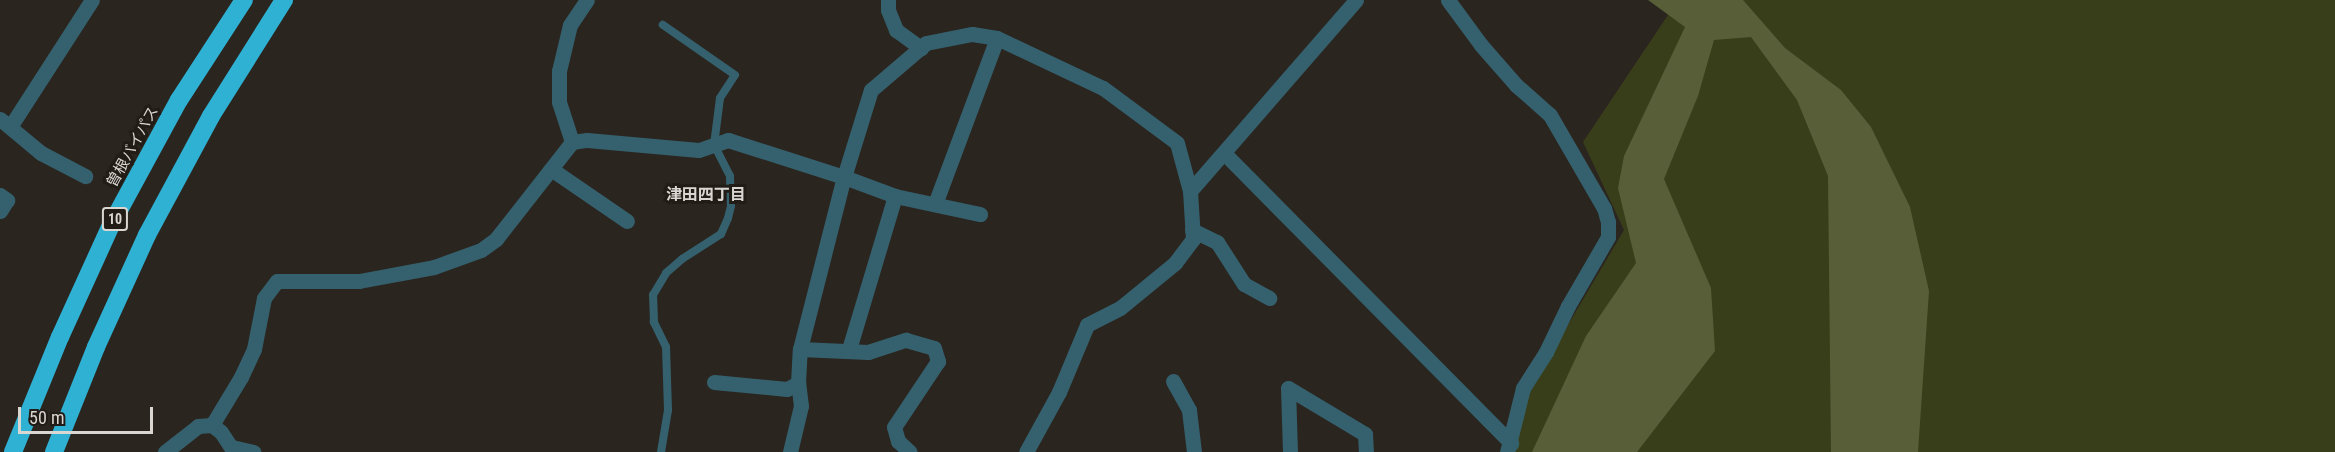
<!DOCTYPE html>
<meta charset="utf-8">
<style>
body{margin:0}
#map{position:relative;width:2335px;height:452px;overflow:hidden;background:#2a251f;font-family:"Roboto Condensed","Noto Sans JP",sans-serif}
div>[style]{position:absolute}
.green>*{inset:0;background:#393e1a}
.forest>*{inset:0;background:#585e38}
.lane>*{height:8px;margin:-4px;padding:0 4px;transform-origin:4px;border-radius:4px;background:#35616e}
.street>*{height:15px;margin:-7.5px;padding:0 7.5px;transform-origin:7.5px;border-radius:7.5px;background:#35616e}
.highway>*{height:18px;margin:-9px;padding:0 9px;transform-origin:9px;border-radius:9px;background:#2fb1d3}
span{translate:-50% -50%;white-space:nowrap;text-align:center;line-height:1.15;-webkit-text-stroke:6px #211c16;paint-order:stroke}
.shield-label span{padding:2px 4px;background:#211c16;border:2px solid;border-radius:4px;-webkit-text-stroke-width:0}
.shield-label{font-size:14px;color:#dad6d2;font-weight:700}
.street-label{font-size:15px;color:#dad6d2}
.neighbourhood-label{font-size:16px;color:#dad6d2;font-weight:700}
.scale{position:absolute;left:18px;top:407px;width:135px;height:27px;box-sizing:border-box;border:3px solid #dad6d2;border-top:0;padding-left:8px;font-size:18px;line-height:21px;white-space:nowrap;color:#dad6d2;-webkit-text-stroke:4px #211c16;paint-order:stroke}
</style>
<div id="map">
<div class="green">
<div style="clip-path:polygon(1678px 0,2335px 0,2335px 452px,1512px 452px,1529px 391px,1624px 230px,1583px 142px)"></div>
</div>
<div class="forest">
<div style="clip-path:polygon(1648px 0,1743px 0,1785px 48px,1841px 90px,1871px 127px,1910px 207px,1929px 291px,1918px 452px,1831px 452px,1828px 176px,1797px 100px,1751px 37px,1714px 40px,1698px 96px,1664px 179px,1711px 288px,1715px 351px,1637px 452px,1532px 452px,1586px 336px,1636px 263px,1618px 188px,1624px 156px,1685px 27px)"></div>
</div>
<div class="lane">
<div style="left:661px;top:452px;width:43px;rotate:-80.5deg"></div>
<div style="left:668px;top:410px;width:63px;rotate:-91.8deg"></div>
<div style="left:666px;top:347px;width:28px;rotate:-116deg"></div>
<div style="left:654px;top:322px;width:27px;rotate:-92deg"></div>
<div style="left:653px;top:295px;width:26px;rotate:-59deg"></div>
<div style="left:666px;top:273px;width:21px;rotate:-41deg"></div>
<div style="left:682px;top:259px;width:46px;rotate:-32.7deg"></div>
<div style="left:721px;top:234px;width:17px;rotate:-66deg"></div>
<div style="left:728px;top:218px;width:12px;rotate:-76deg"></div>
<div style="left:731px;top:206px;width:30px;rotate:-92deg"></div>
<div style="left:730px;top:176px;width:35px;rotate:-117deg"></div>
<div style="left:714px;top:145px;width:47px;rotate:-82.7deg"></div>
<div style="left:720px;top:98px;width:27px;rotate:-57deg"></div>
<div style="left:735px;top:75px;width:88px;rotate:-145.2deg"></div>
</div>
<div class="street">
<div style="left:888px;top:0;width:10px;rotate:90deg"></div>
<div style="left:888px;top:10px;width:22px;rotate:68deg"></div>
<div style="left:896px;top:30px;width:31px;rotate:36deg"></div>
<div style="left:1448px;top:0;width:56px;rotate:53.7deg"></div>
<div style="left:1481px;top:45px;width:53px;rotate:48.8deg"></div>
<div style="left:1516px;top:85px;width:45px;rotate:41.4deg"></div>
<div style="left:1550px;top:115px;width:108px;rotate:59.9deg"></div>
<div style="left:1604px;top:208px;width:15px;rotate:74deg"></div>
<div style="left:1608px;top:222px;width:15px;rotate:90deg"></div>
<div style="left:1608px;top:237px;width:80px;rotate:120.1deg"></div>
<div style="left:1568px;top:306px;width:51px;rotate:115.6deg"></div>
<div style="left:1546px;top:352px;width:43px;rotate:122.6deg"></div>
<div style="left:1523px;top:388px;width:66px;rotate:104deg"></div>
<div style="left:0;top:119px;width:53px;rotate:39.7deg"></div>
<div style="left:41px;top:153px;width:50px;rotate:27.6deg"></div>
<div style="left:10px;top:127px;width:151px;rotate:-57.2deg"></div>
<div style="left:572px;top:142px;width:42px;rotate:-108deg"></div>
<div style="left:559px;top:102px;width:31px;rotate:-90deg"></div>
<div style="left:559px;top:71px;width:47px;rotate:-76.6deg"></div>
<div style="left:570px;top:25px;width:30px;rotate:-56deg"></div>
<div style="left:1225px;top:154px;width:407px;rotate:45.3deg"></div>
<div style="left:551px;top:169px;width:92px;rotate:34.4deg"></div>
<div style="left:1190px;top:191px;width:253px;rotate:-49deg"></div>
<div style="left:0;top:195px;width:9px;rotate:36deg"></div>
<div style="left:7px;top:200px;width:13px;rotate:122deg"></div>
<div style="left:895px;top:196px;width:87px;rotate:12deg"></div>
<div style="left:935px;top:204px;width:177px;rotate:-69.5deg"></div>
<div style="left:1192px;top:230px;width:28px;rotate:26deg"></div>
<div style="left:1217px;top:242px;width:50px;rotate:57.3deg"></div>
<div style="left:1244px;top:284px;width:29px;rotate:29deg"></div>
<div style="left:800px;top:349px;width:68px;rotate:2.5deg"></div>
<div style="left:868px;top:352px;width:40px;rotate:-18deg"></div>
<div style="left:906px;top:340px;width:29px;rotate:16deg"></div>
<div style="left:934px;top:348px;width:14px;rotate:73deg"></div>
<div style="left:938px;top:361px;width:79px;rotate:123.7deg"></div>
<div style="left:894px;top:427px;width:15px;rotate:74deg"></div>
<div style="left:898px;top:441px;width:16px;rotate:43deg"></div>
<div style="left:1173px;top:381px;width:33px;rotate:61deg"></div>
<div style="left:1189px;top:410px;width:42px;rotate:83.2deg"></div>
<div style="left:714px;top:382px;width:73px;rotate:5.5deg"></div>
<div style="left:787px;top:389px;width:13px;rotate:-29deg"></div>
<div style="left:212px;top:425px;width:56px;rotate:-58.9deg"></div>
<div style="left:241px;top:377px;width:31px;rotate:-65deg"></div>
<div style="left:254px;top:349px;width:52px;rotate:-78.9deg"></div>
<div style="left:264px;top:298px;width:21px;rotate:-53deg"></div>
<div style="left:277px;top:281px;width:82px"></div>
<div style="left:359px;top:281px;width:76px;rotate:-10.6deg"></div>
<div style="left:434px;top:267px;width:50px;rotate:-19.9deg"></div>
<div style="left:481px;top:250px;width:19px;rotate:-36deg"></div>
<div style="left:496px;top:239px;width:123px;rotate:-51.9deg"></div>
<div style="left:572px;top:142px;width:15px;rotate:-8deg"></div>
<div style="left:587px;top:140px;width:112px;rotate:5.1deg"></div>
<div style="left:699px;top:150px;width:31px;rotate:-19deg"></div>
<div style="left:728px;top:140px;width:122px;rotate:17.7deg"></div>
<div style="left:844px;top:177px;width:54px;rotate:20.4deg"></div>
<div style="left:895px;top:196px;width:160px;rotate:106.7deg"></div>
<div style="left:232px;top:447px;width:22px;rotate:13deg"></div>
<div style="left:165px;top:452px;width:42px;rotate:-38.2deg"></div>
<div style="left:198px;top:426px;width:14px;rotate:-4deg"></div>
<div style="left:212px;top:425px;width:11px;rotate:38deg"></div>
<div style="left:221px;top:432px;width:24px;rotate:57deg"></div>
<div style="left:790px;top:452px;width:47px;rotate:-76.6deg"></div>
<div style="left:801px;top:406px;width:23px;rotate:-97deg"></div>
<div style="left:798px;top:383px;width:34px;rotate:-87deg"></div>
<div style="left:800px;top:349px;width:178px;rotate:-75.7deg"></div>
<div style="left:844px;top:177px;width:91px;rotate:-72.8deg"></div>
<div style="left:871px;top:90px;width:72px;rotate:-40.5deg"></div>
<div style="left:926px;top:43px;width:47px;rotate:-11.1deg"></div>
<div style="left:972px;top:34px;width:25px;rotate:9deg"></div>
<div style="left:997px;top:38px;width:117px;rotate:25.3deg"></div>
<div style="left:1103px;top:88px;width:92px;rotate:36.6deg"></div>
<div style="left:1177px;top:143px;width:50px;rotate:74.8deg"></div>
<div style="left:1190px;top:191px;width:48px;rotate:86.4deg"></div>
<div style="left:1193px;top:239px;width:30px;rotate:127deg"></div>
<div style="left:1175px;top:263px;width:71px;rotate:140.7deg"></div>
<div style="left:1120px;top:308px;width:37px;rotate:153deg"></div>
<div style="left:1087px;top:325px;width:73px;rotate:112.7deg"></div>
<div style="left:1059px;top:392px;width:68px;rotate:118.8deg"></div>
<div style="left:1290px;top:452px;width:64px;rotate:-91.8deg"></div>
<div style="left:1288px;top:388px;width:90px;rotate:30.9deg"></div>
<div style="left:1365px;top:434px;width:18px;rotate:87deg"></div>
</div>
<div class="highway">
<div style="left:13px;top:452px;width:124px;rotate:-67.8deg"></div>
<div style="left:60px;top:337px;width:123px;rotate:-65.5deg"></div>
<div style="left:111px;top:225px;width:142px;rotate:-61.5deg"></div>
<div style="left:179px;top:100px;width:119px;rotate:-57deg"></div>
<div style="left:54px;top:452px;width:113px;rotate:-68.2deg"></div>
<div style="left:96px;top:347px;width:123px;rotate:-65.5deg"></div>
<div style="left:147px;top:235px;width:135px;rotate:-61.7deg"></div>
<div style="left:211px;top:116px;width:137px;rotate:-57.8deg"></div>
</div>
<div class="shield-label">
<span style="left:115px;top:219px">10</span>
</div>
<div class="street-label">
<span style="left:133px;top:147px;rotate:-61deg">曽根バイパス</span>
</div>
<div class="neighbourhood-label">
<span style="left:706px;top:195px">津田四丁目</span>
</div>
<div class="scale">50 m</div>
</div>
